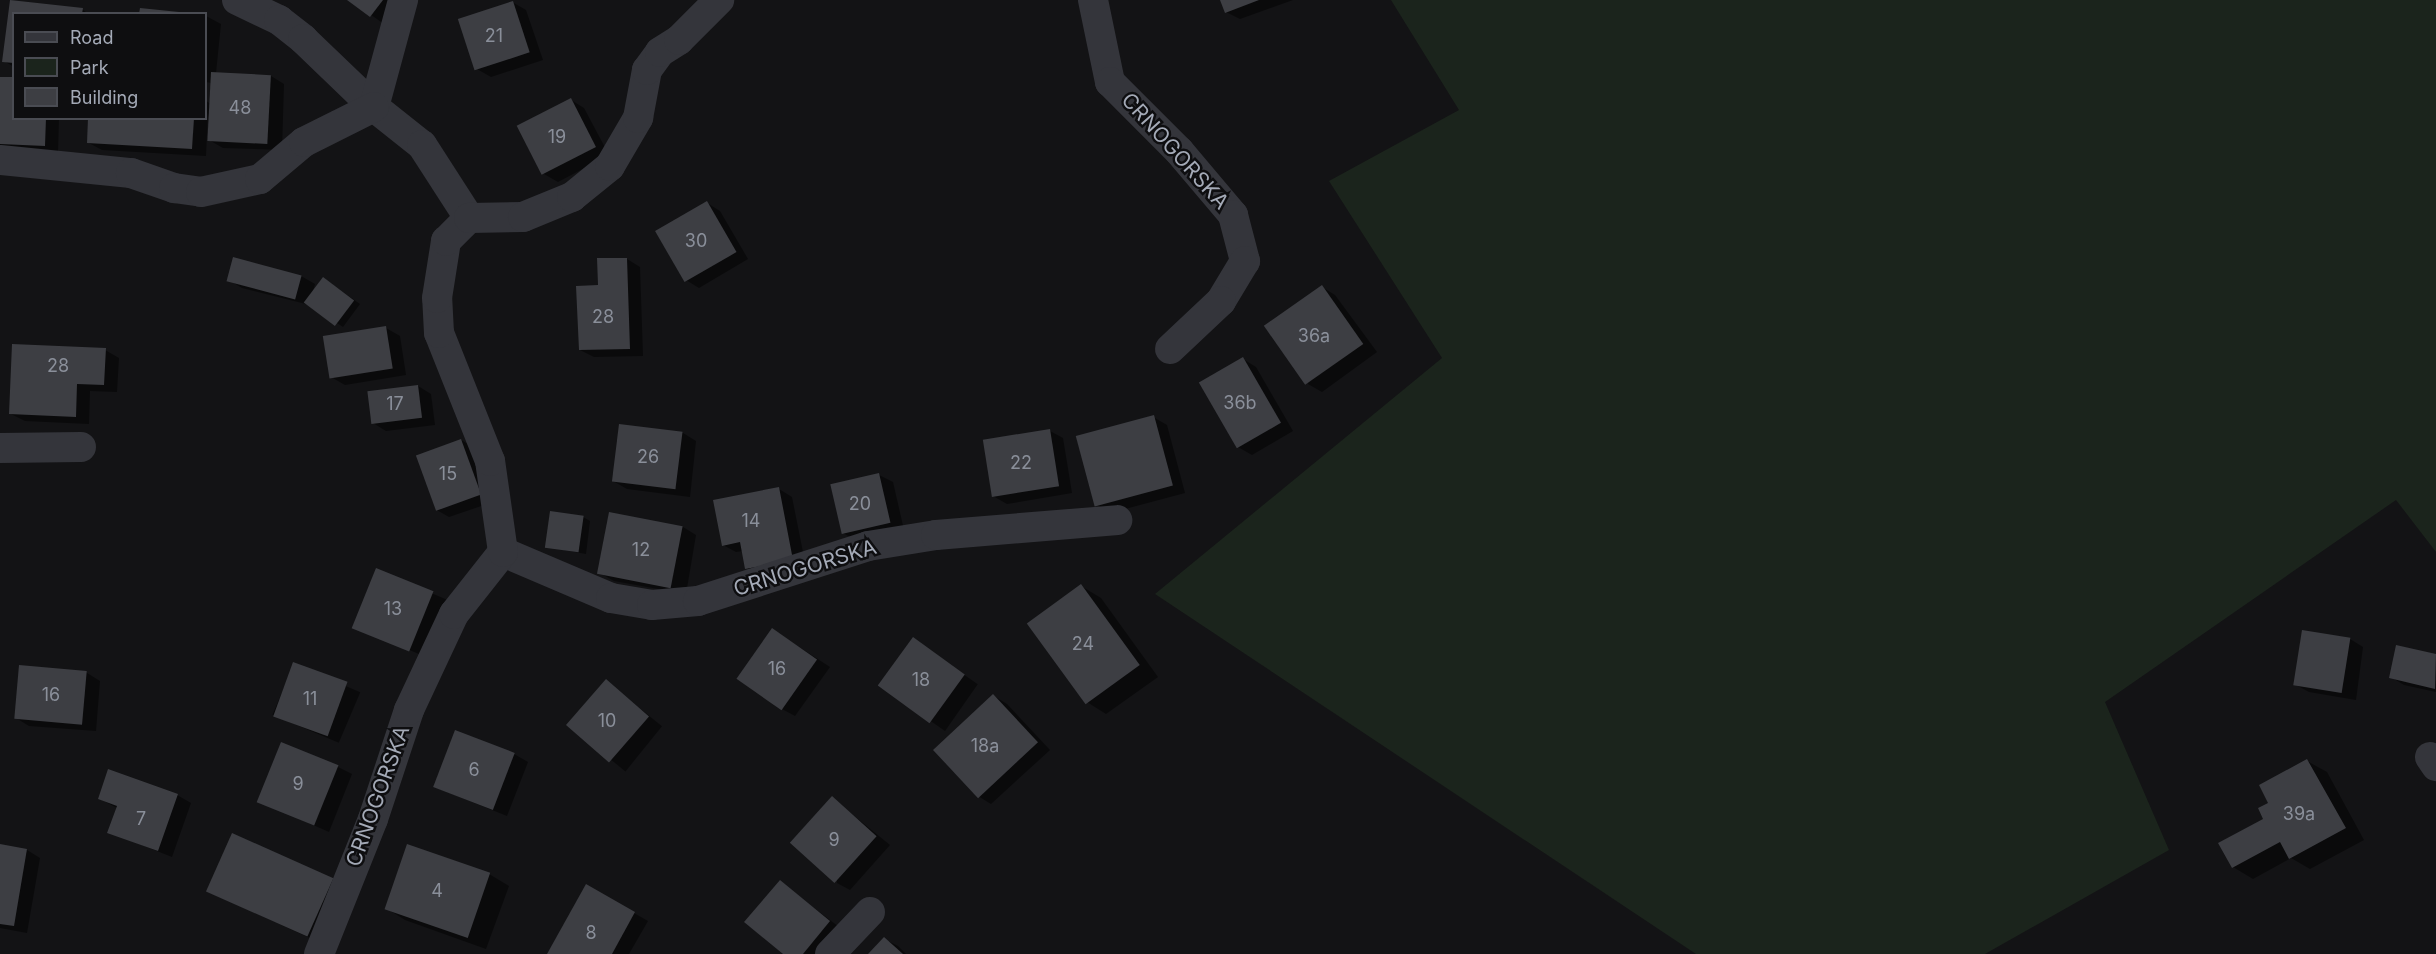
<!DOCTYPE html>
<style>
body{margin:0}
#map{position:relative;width:2436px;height:954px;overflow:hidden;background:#131315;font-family:Inter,sans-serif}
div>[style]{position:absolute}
.green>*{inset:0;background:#1b241c}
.shadow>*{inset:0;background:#0007;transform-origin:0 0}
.building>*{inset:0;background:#3d3e43;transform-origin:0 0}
.minor>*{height:30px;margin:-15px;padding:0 15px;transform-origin:15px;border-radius:15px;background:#34353b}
span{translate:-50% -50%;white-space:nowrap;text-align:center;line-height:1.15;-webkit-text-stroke:5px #0e0e10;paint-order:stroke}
.number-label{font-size:18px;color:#8a8f9a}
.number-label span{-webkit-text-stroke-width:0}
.street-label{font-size:21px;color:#a4aab7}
.legend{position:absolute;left:12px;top:12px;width:195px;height:108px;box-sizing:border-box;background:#0e0e10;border:2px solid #4a4c53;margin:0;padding:8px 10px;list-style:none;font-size:18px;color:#a4aab7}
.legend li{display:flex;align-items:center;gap:12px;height:30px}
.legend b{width:30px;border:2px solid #4a4c53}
</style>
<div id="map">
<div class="green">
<div style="clip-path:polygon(1391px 0,2436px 0,2436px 552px,2396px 500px,2105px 702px,2169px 850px,1985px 954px,1696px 954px,1155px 594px,1442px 358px,1329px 181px,1459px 110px)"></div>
</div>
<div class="shadow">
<div style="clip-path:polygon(350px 0,402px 0,384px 24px)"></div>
<div style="clip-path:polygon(1222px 0,1293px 0,1240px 19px,1226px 12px)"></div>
<div style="clip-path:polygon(11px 1px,83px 10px,89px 14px,14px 14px,14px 67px,4px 61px)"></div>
<div style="clip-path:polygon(512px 2px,526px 10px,543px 60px,491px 77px,477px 69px)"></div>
<div style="clip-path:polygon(206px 16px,221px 24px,216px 73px,271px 76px,284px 84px,282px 150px,223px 148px,209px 140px,208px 111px,206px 156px,102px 150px,89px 143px,90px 118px,206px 118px,206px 101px,211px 104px,212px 83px,206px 82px)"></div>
<div style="clip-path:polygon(0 78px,14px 118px,59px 118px,58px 153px,0 151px)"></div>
<div style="clip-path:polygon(571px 100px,584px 108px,609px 155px,558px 182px,544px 174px)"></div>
<div style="clip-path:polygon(707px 203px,720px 211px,748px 259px,699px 288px,686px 280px)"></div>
<div style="clip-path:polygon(627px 259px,640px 267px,643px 356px,594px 357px,580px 350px,599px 287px)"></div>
<div style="clip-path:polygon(301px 276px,315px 284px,312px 295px,330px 283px,360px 304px,343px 327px,310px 305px,242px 288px,229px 280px)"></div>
<div style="clip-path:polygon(1322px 287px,1335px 295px,1377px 352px,1322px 392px,1308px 384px)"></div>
<div style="clip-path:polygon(386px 328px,400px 336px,406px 375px,345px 385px,331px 377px)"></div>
<div style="clip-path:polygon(105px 350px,119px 358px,117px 392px,90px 391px,89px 424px,25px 421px,11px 414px)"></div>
<div style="clip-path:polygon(1243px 359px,1256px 367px,1293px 431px,1252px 455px,1238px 447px)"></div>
<div style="clip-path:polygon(418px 386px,431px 394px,435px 425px,386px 431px,373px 423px)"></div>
<div style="clip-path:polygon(1153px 417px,1167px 425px,1185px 493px,1110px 513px,1097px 505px)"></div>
<div style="clip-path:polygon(620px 426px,683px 433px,696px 441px,690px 497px,627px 489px,613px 481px)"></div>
<div style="clip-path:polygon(1050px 431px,1063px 438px,1072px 493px,1007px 504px,993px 496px)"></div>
<div style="clip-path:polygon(461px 440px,475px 448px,493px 502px,449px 517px,435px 509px)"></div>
<div style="clip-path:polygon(879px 475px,893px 482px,904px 530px,857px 541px,843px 533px)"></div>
<div style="clip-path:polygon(779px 489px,792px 497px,806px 567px,760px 576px,747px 568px,743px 551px,736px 552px,723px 545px)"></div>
<div style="clip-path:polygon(610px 514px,683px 527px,696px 535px,686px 594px,614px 581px,600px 573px)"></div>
<div style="clip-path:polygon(583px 517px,590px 521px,586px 554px,547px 547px)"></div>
<div style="left:377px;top:570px;width:76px;height:61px;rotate:23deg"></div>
<div style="clip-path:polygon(1081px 586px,1101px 598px,1158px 677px,1106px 714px,1087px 702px)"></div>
<div style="clip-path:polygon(773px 630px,830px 667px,795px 716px,782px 709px)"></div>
<div style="clip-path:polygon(2304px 632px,2350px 639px,2363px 647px,2356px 700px,2309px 692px,2296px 685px)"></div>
<div style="left:913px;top:639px;width:79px;height:57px;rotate:35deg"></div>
<div style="clip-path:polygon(2397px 647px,2436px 656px,2436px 692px,2404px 685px,2391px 677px)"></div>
<div style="left:294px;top:664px;width:72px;height:55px;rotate:23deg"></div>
<div style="clip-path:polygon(20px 667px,87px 673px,100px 681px,96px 731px,29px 726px,16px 718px)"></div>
<div style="left:606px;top:681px;width:72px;height:58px;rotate:39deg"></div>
<div style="clip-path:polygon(994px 696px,1007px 704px,1050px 750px,991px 804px,978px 796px)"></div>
<div style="clip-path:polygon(514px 754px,528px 762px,507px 816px,435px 787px)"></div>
<div style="clip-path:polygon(2307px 761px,2327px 772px,2364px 840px,2310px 869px,2291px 858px,2253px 879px,2233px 867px,2265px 820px,2270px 803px)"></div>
<div style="clip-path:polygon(338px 767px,352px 774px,329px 832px,259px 801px)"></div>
<div style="clip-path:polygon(177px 795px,191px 803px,172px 857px,109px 832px,117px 808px,100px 799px)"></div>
<div style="clip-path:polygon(832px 798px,890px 845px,850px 890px,837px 883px)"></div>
<div style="clip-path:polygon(0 845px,27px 850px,40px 858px,27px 933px,0 928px)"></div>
<div style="clip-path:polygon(489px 874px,509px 886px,486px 949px,405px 920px,386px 908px)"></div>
<div style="clip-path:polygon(332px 880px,327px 946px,208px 891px)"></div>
<div style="clip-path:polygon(780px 882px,843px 930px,822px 954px,785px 954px)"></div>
<div style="clip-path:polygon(586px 886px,648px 921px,629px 954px,548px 954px)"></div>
<div style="clip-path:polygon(884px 939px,898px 946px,906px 954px,870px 954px)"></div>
</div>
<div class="building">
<div style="clip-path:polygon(10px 0,83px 8px,82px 14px,14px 14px,14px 63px,2px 62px)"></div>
<div style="clip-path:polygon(347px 0,383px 0,370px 17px)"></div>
<div style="clip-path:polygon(1220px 0,1259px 0,1225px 13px)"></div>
<div style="left:513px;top:1px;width:54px;height:58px;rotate:72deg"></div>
<div style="clip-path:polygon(140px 8px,179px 12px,178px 14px,139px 14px)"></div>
<div style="left:211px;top:72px;width:60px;height:69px;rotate:3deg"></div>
<div style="clip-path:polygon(0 77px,14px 77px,14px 118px,46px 118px,45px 146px,0 144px)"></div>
<div style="left:571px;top:98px;width:55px;height:61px;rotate:63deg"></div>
<div style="clip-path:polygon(88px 118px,194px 118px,192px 149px,87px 143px)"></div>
<div style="left:707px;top:201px;width:59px;height:60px;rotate:60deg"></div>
<div style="left:233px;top:257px;width:71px;height:25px;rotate:15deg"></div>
<div style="clip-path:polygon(597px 258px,627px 258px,630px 349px,579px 350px,576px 286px,598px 285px)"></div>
<div style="left:323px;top:277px;width:39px;height:32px;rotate:37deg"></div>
<div style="left:1322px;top:285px;width:72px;height:71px;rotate:55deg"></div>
<div style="left:386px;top:326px;width:43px;height:64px;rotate:81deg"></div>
<div style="clip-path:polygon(12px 344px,106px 348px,104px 385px,77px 384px,76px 417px,9px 414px)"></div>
<div style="left:1243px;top:357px;width:76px;height:51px;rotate:60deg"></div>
<div style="left:418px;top:385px;width:33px;height:51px;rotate:83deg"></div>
<div style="left:1154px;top:415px;width:73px;height:81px;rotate:75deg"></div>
<div style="left:619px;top:424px;width:64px;height:58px;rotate:7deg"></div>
<div style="left:1050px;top:429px;width:58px;height:68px;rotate:81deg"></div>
<div style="left:461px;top:439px;width:59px;height:48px;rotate:70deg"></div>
<div style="left:879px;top:473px;width:51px;height:50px;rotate:77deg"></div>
<div style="clip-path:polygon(779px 487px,793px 560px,745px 569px,740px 542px,722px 546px,713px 500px)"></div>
<div style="left:550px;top:511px;width:34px;height:37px;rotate:8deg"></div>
<div style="left:609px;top:512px;width:75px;height:63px;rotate:11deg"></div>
<div style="left:376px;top:568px;width:62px;height:65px;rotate:22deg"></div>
<div style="left:1081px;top:584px;width:100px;height:67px;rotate:54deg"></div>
<div style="left:772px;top:628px;width:55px;height:62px;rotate:35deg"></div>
<div style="left:2302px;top:630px;width:49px;height:56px;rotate:9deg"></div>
<div style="left:913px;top:637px;width:64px;height:60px;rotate:36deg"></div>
<div style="clip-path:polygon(2396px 645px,2436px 654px,2435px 689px,2389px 678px)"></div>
<div style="left:293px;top:662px;width:58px;height:58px;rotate:20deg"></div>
<div style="left:19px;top:665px;width:68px;height:54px;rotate:5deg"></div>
<div style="left:606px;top:679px;width:57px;height:61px;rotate:41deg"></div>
<div style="left:993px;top:694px;width:66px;height:82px;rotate:47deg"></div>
<div style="left:455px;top:730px;width:64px;height:61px;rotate:21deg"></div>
<div style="left:281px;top:742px;width:62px;height:65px;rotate:22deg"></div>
<div style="clip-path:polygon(2307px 759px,2346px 828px,2289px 859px,2280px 842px,2232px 868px,2218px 843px,2263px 819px,2258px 808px,2268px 803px,2259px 785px)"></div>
<div style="clip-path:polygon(108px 769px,178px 794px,158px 851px,107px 833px,117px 806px,98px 799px)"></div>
<div style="left:832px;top:796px;width:60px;height:63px;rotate:42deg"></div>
<div style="left:232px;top:833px;width:111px;height:64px;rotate:24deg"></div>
<div style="clip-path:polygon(0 844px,27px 849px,14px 926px,0 924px)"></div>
<div style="left:407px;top:844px;width:88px;height:69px;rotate:19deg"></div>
<div style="clip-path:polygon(780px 880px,830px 921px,803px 954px,783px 954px,744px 922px)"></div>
<div style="clip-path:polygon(586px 884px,635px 912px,612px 954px,547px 954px)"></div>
<div style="clip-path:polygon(884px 937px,903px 954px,868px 954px)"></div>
</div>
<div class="minor">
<div style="left:237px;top:0;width:47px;rotate:25.5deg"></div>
<div style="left:279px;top:20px;width:31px;rotate:38deg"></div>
<div style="left:303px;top:39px;width:98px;rotate:43.8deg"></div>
<div style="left:374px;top:107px;width:61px;rotate:38.4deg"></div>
<div style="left:422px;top:145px;width:87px;rotate:57.2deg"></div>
<div style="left:1093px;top:0;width:84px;rotate:78.3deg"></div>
<div style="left:1110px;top:82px;width:98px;rotate:45deg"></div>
<div style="left:1179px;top:151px;width:84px;rotate:49.8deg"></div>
<div style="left:1233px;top:215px;width:48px;rotate:75.4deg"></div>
<div style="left:1245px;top:261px;width:47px;rotate:121deg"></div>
<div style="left:1221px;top:301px;width:70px;rotate:136.7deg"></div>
<div style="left:374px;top:107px;width:111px;rotate:-74.8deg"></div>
<div style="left:0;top:160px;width:132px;rotate:5.7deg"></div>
<div style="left:131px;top:173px;width:46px;rotate:19.2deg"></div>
<div style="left:174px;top:188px;width:27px;rotate:8deg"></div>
<div style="left:201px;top:192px;width:60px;rotate:-12.4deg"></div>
<div style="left:260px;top:179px;width:57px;rotate:-40.1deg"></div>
<div style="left:304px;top:142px;width:78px;rotate:-26.6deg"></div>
<div style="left:0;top:448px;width:81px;rotate:-0.7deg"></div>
<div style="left:503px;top:552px;width:117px;rotate:23.1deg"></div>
<div style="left:611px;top:598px;width:42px;rotate:9.7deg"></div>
<div style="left:652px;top:605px;width:46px;rotate:-5deg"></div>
<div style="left:698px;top:601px;width:179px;rotate:-17.9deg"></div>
<div style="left:868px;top:546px;width:69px;rotate:-9.2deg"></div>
<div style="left:936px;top:535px;width:182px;rotate:-4.7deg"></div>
<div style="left:2430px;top:757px;width:11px;rotate:56deg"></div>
<div style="left:319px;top:954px;width:145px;rotate:-68.2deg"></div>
<div style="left:373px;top:819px;width:115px;rotate:-71.7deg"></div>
<div style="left:409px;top:710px;width:106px;rotate:-64.9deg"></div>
<div style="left:454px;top:614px;width:79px;rotate:-51.7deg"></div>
<div style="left:503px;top:552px;width:92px;rotate:-98.1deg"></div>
<div style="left:490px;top:461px;width:138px;rotate:-111.7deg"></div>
<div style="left:439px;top:333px;width:35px;rotate:-93deg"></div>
<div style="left:437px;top:298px;width:58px;rotate:-81deg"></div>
<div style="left:446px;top:241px;width:33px;rotate:-45deg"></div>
<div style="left:469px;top:218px;width:54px;rotate:-1.1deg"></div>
<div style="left:523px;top:217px;width:53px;rotate:-22.2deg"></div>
<div style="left:572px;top:197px;width:49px;rotate:-39.2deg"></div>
<div style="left:610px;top:166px;width:56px;rotate:-59.7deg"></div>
<div style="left:638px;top:118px;width:49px;rotate:-79.4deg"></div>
<div style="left:647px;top:70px;width:22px;rotate:-54deg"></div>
<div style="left:660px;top:52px;width:22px;rotate:-32deg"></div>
<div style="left:679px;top:40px;width:57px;rotate:-45deg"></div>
<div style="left:830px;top:954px;width:58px;rotate:-46.4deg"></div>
</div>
<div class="number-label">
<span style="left:494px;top:36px">21</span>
<span style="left:240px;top:108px">48</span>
<span style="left:557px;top:137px">19</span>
<span style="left:696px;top:241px">30</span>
<span style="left:603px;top:317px">28</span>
<span style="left:1314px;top:336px">36a</span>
<span style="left:58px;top:366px">28</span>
<span style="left:1240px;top:403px">36b</span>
<span style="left:395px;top:404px">17</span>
<span style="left:648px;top:457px">26</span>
<span style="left:1021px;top:463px">22</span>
<span style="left:448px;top:474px">15</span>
<span style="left:860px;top:504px">20</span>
<span style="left:751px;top:521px">14</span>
<span style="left:641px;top:550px">12</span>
<span style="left:393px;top:609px">13</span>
<span style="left:1083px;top:644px">24</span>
<span style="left:777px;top:669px">16</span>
<span style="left:921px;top:680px">18</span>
<span style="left:51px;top:695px">16</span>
<span style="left:310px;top:699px">11</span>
<span style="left:607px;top:721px">10</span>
<span style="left:985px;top:746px">18a</span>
<span style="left:474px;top:770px">6</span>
<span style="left:298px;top:784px">9</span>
<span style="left:2299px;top:814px">39a</span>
<span style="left:141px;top:819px">7</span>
<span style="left:834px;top:840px">9</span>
<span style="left:437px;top:891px">4</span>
<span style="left:591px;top:933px">8</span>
</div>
<div class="street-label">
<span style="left:1175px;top:151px;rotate:48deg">CRNOGORSKA</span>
<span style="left:805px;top:568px;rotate:-17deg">CRNOGORSKA</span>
<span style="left:378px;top:796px;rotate:-70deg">CRNOGORSKA</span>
</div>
<ul class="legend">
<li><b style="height:8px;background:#34353b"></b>Road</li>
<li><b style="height:16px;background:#1b241c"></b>Park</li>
<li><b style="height:16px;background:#3d3e43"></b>Building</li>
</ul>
</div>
